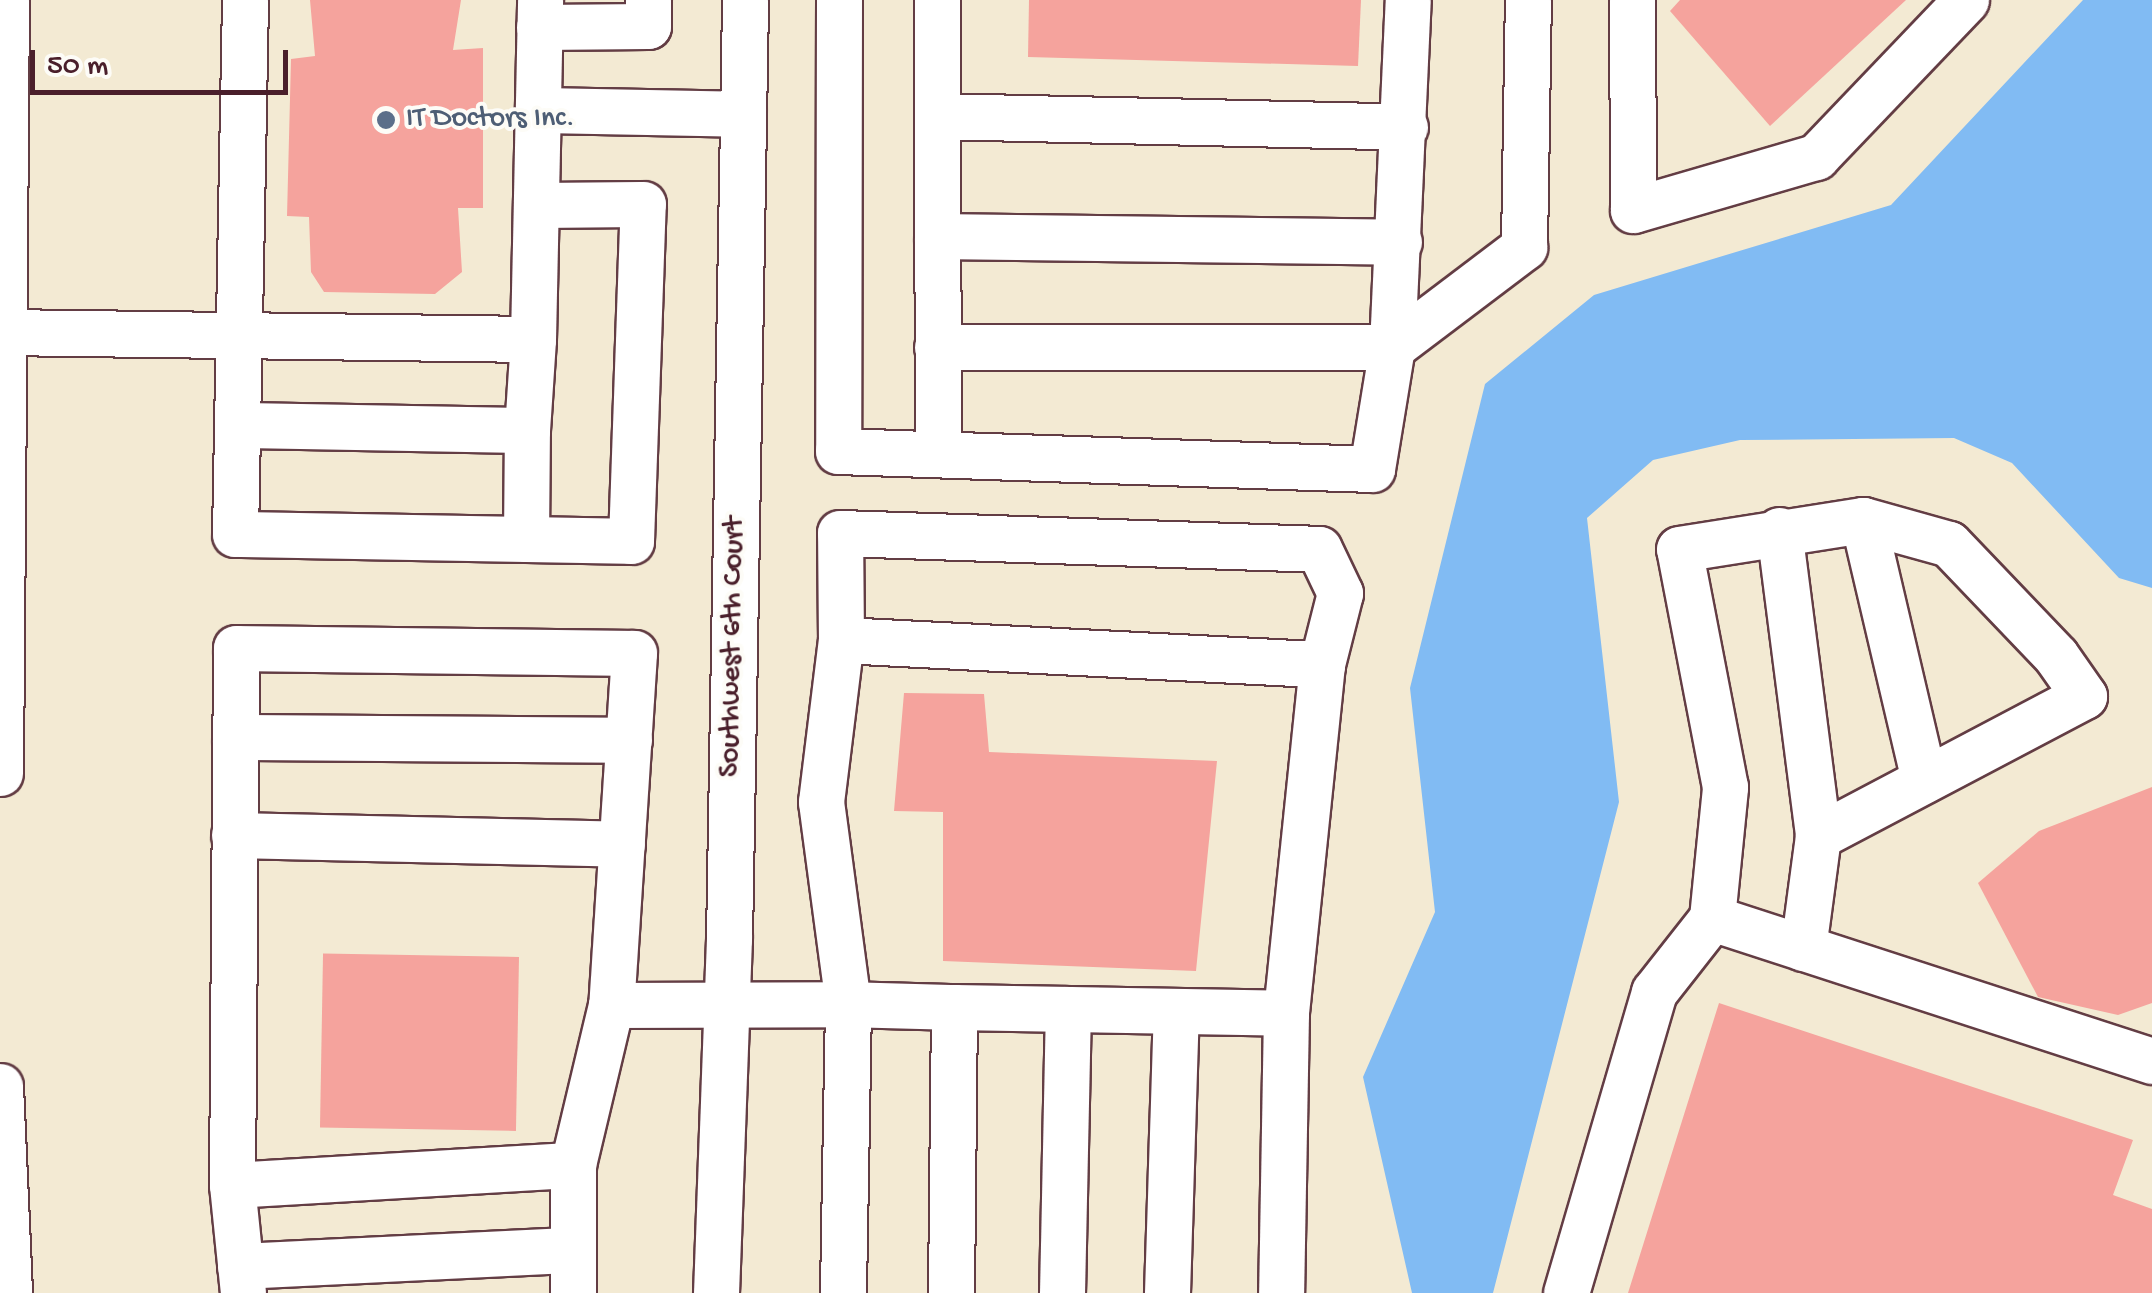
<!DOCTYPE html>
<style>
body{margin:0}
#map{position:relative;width:2152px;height:1293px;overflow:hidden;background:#f3ead3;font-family:"Gochi Hand",sans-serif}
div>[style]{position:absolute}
.water>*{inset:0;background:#81bbf3}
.building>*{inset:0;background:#f5a39d;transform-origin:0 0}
.roads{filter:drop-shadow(2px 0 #633d44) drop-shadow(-2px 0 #633d44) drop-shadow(0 2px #633d44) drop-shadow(0 -2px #633d44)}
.minor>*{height:45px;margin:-22.5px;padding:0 22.5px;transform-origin:22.5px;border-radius:22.5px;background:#fff}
.dots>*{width:28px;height:28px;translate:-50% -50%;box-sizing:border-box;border:5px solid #fdfcf7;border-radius:50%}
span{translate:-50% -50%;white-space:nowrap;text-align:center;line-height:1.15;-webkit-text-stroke:8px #fdfcf7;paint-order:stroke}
.service-label{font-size:30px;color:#4e5e75}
.left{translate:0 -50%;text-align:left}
.street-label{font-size:30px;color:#4a1f2b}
.scale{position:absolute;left:30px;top:50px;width:258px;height:45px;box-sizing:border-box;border:5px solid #4a1f2b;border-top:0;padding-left:12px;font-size:30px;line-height:35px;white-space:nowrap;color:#4a1f2b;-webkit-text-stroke:8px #fdfcf7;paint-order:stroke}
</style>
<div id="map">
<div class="water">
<div style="clip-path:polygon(2083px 0,2152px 0,2152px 588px,2119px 578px,2012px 463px,1954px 438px,1740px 440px,1653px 460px,1587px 518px,1619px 802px,1493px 1293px,1412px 1293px,1363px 1077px,1435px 912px,1410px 688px,1485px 384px,1594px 295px,1891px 205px)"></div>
</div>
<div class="building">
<div style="clip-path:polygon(310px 0,461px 0,453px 50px,483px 48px,483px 208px,458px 208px,462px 272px,435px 294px,324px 292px,311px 272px,309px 217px,287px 216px,291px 59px,315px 56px)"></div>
<div style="clip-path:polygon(1029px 0,1361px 0,1358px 66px,1028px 57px)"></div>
<div style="clip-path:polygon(1680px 0,1906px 0,1770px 126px,1670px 11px)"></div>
<div style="clip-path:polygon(904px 693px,984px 694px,989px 752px,1217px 761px,1196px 971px,943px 961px,943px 812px,894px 811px)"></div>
<div style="clip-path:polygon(2152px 787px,2152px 1003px,2118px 1015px,2038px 997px,1978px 883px,2039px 831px)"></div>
<div style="left:519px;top:957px;width:174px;height:196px;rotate:91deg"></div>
<div style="clip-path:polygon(1719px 1003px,2133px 1140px,2113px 1195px,2152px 1209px,2152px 1293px,1628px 1293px)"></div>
</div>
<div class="roads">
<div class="minor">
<div style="left:245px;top:0;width:534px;rotate:91.07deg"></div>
<div style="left:235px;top:534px;width:396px;rotate:1deg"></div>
<div style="left:631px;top:541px;width:337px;rotate:-88deg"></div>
<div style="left:643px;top:204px;width:107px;rotate:179.5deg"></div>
<div style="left:839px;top:0;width:451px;rotate:90.1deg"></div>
<div style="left:838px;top:451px;width:534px;rotate:1.93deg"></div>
<div style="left:1372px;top:469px;width:124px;rotate:-80.7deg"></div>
<div style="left:1392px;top:347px;width:166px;rotate:-37.1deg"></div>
<div style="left:1524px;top:247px;width:247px;rotate:-89.1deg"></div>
<div style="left:937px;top:0;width:454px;rotate:89.9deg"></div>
<div style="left:1632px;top:0;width:210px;rotate:89.7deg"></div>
<div style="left:1633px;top:210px;width:191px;rotate:-16.2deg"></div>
<div style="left:1816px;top:157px;width:217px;rotate:-46.3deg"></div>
<div style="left:539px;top:27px;width:109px;rotate:-0.5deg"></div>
<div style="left:648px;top:26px;width:26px;rotate:-90deg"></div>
<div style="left:538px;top:110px;width:205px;rotate:1.1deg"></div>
<div style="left:937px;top:116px;width:468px;rotate:1.3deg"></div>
<div style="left:937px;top:236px;width:462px;rotate:0.7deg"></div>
<div style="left:0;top:332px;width:533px;rotate:0.75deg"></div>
<div style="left:533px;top:339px;width:339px;rotate:-88.8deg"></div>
<div style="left:937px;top:347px;width:455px"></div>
<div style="left:1392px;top:347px;width:347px;rotate:-87.4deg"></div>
<div style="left:239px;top:425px;width:288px;rotate:1deg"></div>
<div style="left:527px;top:430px;width:91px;rotate:-86.2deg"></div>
<div style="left:1863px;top:520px;width:267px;rotate:76.8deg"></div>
<div style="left:1779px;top:530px;width:308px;rotate:82.7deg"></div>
<div style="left:526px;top:539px;width:109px;rotate:-89.5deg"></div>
<div style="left:841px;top:640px;width:107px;rotate:-90.5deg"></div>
<div style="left:840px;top:533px;width:479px;rotate:1.9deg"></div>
<div style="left:1319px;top:549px;width:49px;rotate:64.5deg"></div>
<div style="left:1340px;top:593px;width:73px;rotate:104.2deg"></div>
<div style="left:235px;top:737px;width:394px;rotate:0.4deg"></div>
<div style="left:0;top:773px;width:773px;rotate:-89.56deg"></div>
<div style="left:234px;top:835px;width:388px;rotate:1.3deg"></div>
<div style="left:1712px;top:918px;width:463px;rotate:18deg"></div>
<div style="left:611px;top:1005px;width:237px;rotate:-0.2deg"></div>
<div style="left:848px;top:1004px;width:289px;rotate:91deg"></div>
<div style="left:954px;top:1007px;width:332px;rotate:1deg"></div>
<div style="left:1286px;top:1013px;width:280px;rotate:91deg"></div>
<div style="left:0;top:1086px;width:207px;rotate:87.5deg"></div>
<div style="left:232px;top:1185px;width:342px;rotate:-3.4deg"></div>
<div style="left:240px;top:1266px;width:333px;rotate:-2.8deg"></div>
<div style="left:243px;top:1293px;width:109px;rotate:-95.8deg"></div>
<div style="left:232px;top:1185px;width:537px;rotate:-89.57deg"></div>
<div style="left:236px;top:648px;width:398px;rotate:0.7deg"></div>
<div style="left:634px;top:653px;width:353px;rotate:93.7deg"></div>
<div style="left:611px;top:1005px;width:164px;rotate:103.4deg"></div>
<div style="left:573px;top:1165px;width:128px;rotate:90deg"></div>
<div style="left:716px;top:1293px;width:354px;rotate:-87.9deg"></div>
<div style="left:729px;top:939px;width:939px;rotate:-89.02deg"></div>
<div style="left:951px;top:1293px;width:286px;rotate:-89.4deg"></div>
<div style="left:954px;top:1007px;width:106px;rotate:-178.4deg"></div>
<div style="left:848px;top:1004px;width:204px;rotate:-97.6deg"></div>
<div style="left:821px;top:802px;width:163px;rotate:-83deg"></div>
<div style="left:841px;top:640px;width:482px;rotate:2.9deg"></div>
<div style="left:1322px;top:664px;width:351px;rotate:95.9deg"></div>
<div style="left:1062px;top:1293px;width:284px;rotate:-88.8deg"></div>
<div style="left:1167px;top:1293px;width:281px;rotate:-88.2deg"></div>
<div style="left:1566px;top:1293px;width:314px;rotate:-73.7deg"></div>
<div style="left:1654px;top:992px;width:94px;rotate:-51.9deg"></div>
<div style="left:1712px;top:918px;width:132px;rotate:-84.3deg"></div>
<div style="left:1725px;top:787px;width:242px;rotate:-100.9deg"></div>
<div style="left:1679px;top:549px;width:186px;rotate:-9deg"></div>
<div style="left:1863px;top:520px;width:89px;rotate:15.6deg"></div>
<div style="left:1949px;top:544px;width:155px;rotate:46.3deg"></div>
<div style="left:2056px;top:656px;width:49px;rotate:55deg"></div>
<div style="left:2084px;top:696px;width:301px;rotate:152.2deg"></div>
<div style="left:1818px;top:836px;width:113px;rotate:97.6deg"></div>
</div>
</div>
<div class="dots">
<div style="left:386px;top:120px;background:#5c6f8a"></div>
</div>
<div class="service-label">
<span class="left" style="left:406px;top:120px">IT Doctors Inc.</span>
</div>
<div class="street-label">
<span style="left:734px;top:647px;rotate:-89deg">Southwest 6th Court</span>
</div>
<div class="scale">50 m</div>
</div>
